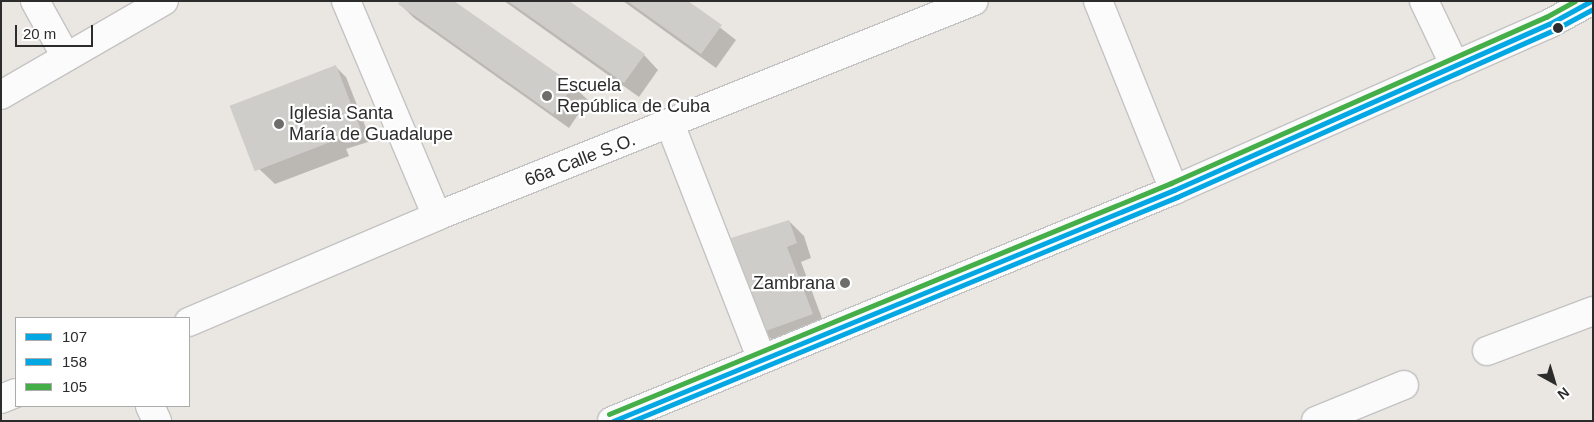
<!DOCTYPE html>
<meta charset="utf-8">
<style>
body{margin:0}
#map{position:relative;width:1594px;height:422px;overflow:hidden;background:#eae7e2;font-family:Helvetica,sans-serif}
div>[style]{position:absolute}
.shadow>*{inset:0;background:#0003}
.building>*{inset:0;background:#cfcdc9;transform-origin:0 0}
.roads{filter:drop-shadow(1px 0 #c4c3c3) drop-shadow(-1px 0 #c4c3c3) drop-shadow(0 1px #c4c3c3) drop-shadow(0 -1px #c4c3c3)}
.minor>*{height:28px;margin:-14px;padding:0 14px;transform-origin:14px;border-radius:14px;background:#fcfbfb}
.bus-1>*{height:5px;margin:-2.5px;padding:0 2.5px;transform-origin:2.5px;border-radius:2.5px;background:#02a7e4}
.bus-2>*{height:5px;margin:-2.5px;padding:0 2.5px;transform-origin:2.5px;border-radius:2.5px;background:#02a7e4}
.bus-3>*{height:5px;margin:-2.5px;padding:0 2.5px;transform-origin:2.5px;border-radius:2.5px;background:#44ae48}
.dots>*{width:14px;height:14px;translate:-50% -50%;box-sizing:border-box;border:2px solid #fff;border-radius:50%}
span{translate:-50% -50%;white-space:nowrap;text-align:center;line-height:1.15;-webkit-text-stroke:4.5px #fff;paint-order:stroke}
.poi-label{font-size:18px;color:#2c2c2c}
.left{translate:0 -50%;text-align:left}
.right{translate:-100% -50%;text-align:right}
.street-label{font-size:18px;color:#2c2c2c}
.frame{position:absolute;inset:0;border:2px solid #2c2c2c;pointer-events:none}
.legend{position:absolute;left:15px;top:317px;width:175px;height:90px;box-sizing:border-box;background:#fff;border:1px solid #ababab;margin:0;padding:6px 9px;list-style:none;font-size:15px;color:#2c2c2c}
.legend li{display:flex;align-items:center;gap:10px;height:25px}
.legend b{width:25px;border:1px solid #ababab}
.north{position:absolute;left:1529px;top:357px;width:50px;height:50px;-webkit-text-stroke:4px #fff;paint-order:stroke;rotate:141deg;font-size:14px;font-weight:700;line-height:20px;text-align:center;color:#2c2c2c}
.north::after{content:'';display:block;margin:auto;width:18px;height:22px;background:#2c2c2c;clip-path:polygon(50% 0,100% 100%,50% 72%,0 100%)}
.scale{position:absolute;left:15px;top:25px;width:78px;height:22px;box-sizing:border-box;border:2px solid #2c2c2c;border-top:0;padding-left:6px;font-size:15px;line-height:18px;white-space:nowrap;color:#2c2c2c;-webkit-text-stroke:4px #fff;paint-order:stroke}
</style>
<div id="map">
<div class="shadow">
<div style="clip-path:polygon(504px 1px,566px 1px,644px 55px,658px 70px,639px 97px)"></div>
<div style="clip-path:polygon(623px 1px,686px 1px,736px 40px,716px 68px)"></div>
<div style="clip-path:polygon(400px 4px,573px 86px,588px 100px,569px 128px,414px 18px)"></div>
<div style="clip-path:polygon(335px 66px,346px 77px,371px 141px,346px 149px,349px 156px,275px 184px,257px 167px)"></div>
<div style="clip-path:polygon(789px 221px,804px 236px,811px 258px,801px 262px,826px 329px,779px 346px,764px 332px)"></div>
</div>
<div class="building">
<div style="clip-path:polygon(400px 1px,454px 1px,574px 85px,553px 114px,398px 4px)"></div>
<div style="clip-path:polygon(508px 1px,569px 1px,645px 54px,624px 83px)"></div>
<div style="clip-path:polygon(627px 1px,688px 1px,722px 25px,701px 54px)"></div>
<div style="left:336px;top:65px;width:70px;height:114px;rotate:69deg"></div>
<div style="clip-path:polygon(789px 220px,797px 243px,787px 247px,813px 314px,763px 332px,731px 238px)"></div>
</div>
<div class="roads">
<div class="minor">
<div style="left:35px;top:1px;width:64px;rotate:61deg"></div>
<div style="left:346px;top:1px;width:233px;rotate:67.1deg"></div>
<div style="left:1098px;top:1px;width:204px;rotate:68.1deg"></div>
<div style="left:1424px;top:1px;width:72px;rotate:64.5deg"></div>
<div style="left:1px;top:95px;width:188px;rotate:-30deg"></div>
<div style="left:670px;top:124px;width:250px;rotate:68.7deg"></div>
<div style="left:189px;top:322px;width:270px;rotate:-23.1deg"></div>
<div style="left:437px;top:216px;width:578px;rotate:-21.82deg"></div>
<div style="left:1487px;top:351px;width:113px;rotate:-20.7deg"></div>
<div style="left:1px;top:399px;width:16px;rotate:-22deg"></div>
<div style="left:150px;top:406px;width:17px;rotate:65deg"></div>
<div style="left:612px;top:421px;width:608px;rotate:-22.34deg"></div>
<div style="left:1174px;top:190px;width:410px;rotate:-23.9deg"></div>
<div style="left:1549px;top:24px;width:48px;rotate:-28.7deg"></div>
<div style="left:1316px;top:421px;width:95px;rotate:-22.2deg"></div>
</div>
</div>
<div class="bus-1">
<div style="left:613px;top:421px;width:607px;rotate:-22.38deg"></div>
<div style="left:1174px;top:190px;width:410px;rotate:-23.9deg"></div>
<div style="left:1549px;top:24px;width:48px;rotate:-28.7deg"></div>
</div>
<div class="bus-2">
<div style="left:632px;top:421px;width:589px;rotate:-22.34deg"></div>
<div style="left:1177px;top:197px;width:410px;rotate:-23.9deg"></div>
<div style="left:1552px;top:31px;width:47px;rotate:-28.2deg"></div>
</div>
<div class="bus-3">
<div style="left:609px;top:414px;width:608px;rotate:-22.34deg"></div>
<div style="left:1171px;top:183px;width:410px;rotate:-23.9deg"></div>
<div style="left:1546px;top:17px;width:33px;rotate:-29deg"></div>
</div>
<div class="dots">
<div style="left:1558px;top:28px;background:#2c2c2c"></div>
<div style="left:547px;top:96px;background:#6e6d6c"></div>
<div style="left:279px;top:124px;background:#6e6d6c"></div>
<div style="left:845px;top:283px;background:#6e6d6c"></div>
</div>
<div class="poi-label">
<span class="left" style="left:557px;top:96px">Escuela<br>República de Cuba</span>
<span class="left" style="left:289px;top:124px">Iglesia Santa<br>María de Guadalupe</span>
<span class="right" style="left:835px;top:283px">Zambrana</span>
</div>
<div class="street-label">
<span style="left:580px;top:160px;rotate:-21deg">66a Calle S.O.</span>
</div>
<div class="frame"></div>
<ul class="legend">
<li><b style="height:6px;background:#02a7e4"></b>107</li>
<li><b style="height:6px;background:#02a7e4"></b>158</li>
<li><b style="height:6px;background:#44ae48"></b>105</li>
</ul>
<div class="north">N</div>
<div class="scale">20 m</div>
</div>
